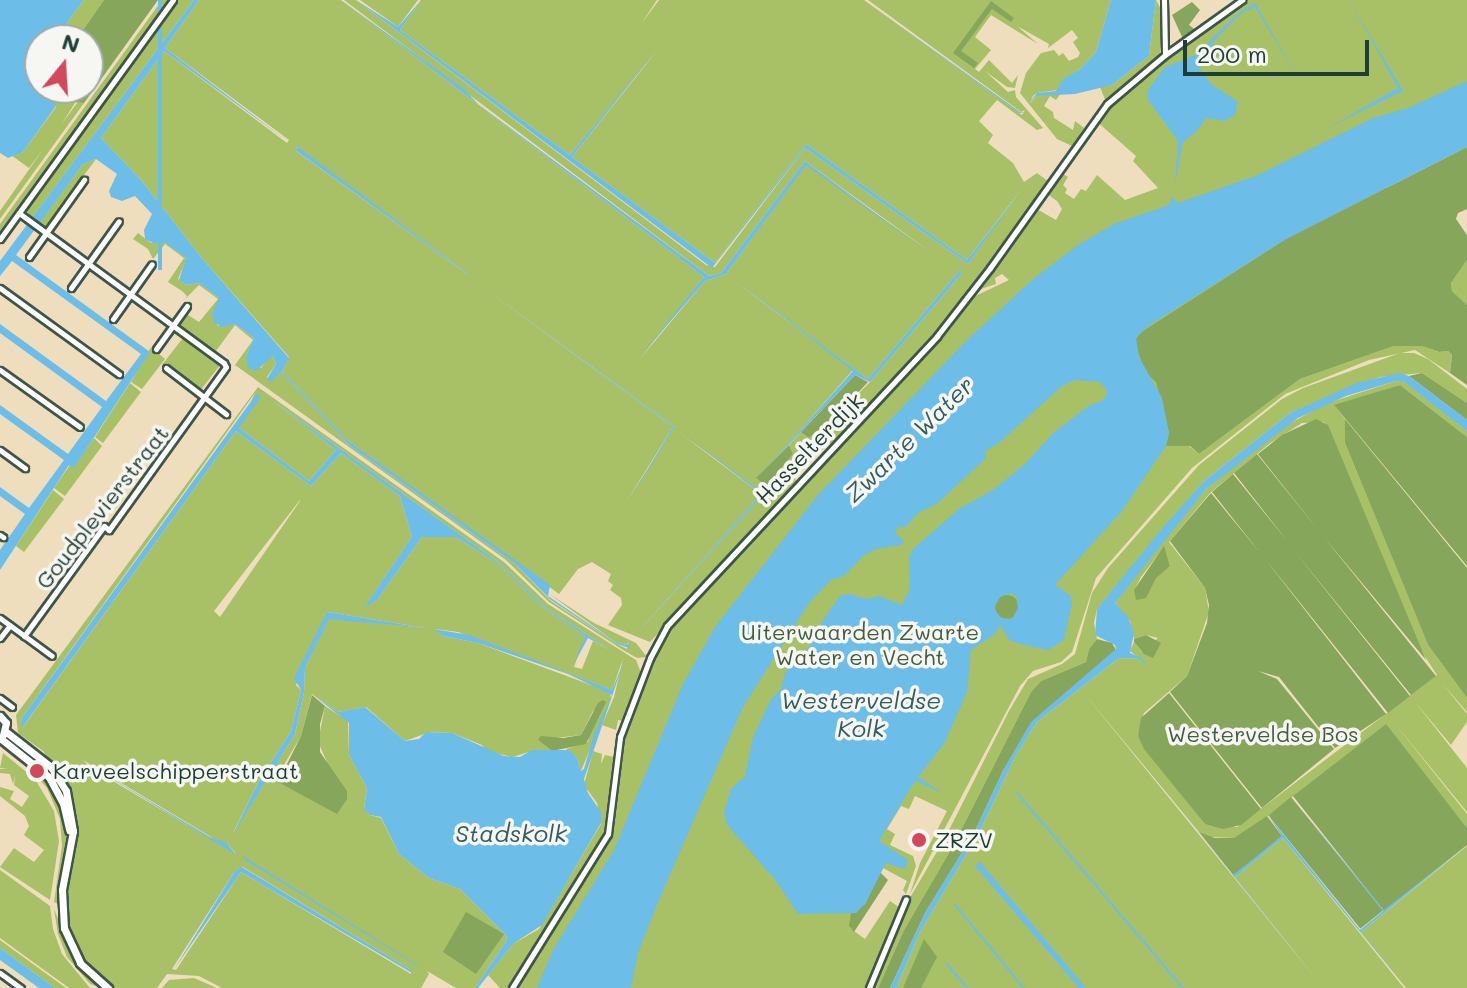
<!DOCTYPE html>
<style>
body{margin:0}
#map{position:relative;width:1467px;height:988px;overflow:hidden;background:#efdebd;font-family:Mali,sans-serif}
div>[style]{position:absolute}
.green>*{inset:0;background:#a8c066;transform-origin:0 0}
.forest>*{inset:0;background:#86a65b;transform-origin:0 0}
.round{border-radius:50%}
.water>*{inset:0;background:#6cbde8;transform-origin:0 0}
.stream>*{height:2px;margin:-1px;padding:0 1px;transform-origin:1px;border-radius:1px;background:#6cbde8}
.roads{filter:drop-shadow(2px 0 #3e5549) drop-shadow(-2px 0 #3e5549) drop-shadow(0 2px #3e5549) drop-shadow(0 -2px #3e5549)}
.minor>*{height:5px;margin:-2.5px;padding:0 2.5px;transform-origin:2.5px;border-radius:2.5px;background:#fff}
.secondary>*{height:7px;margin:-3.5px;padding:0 3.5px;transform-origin:3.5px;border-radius:3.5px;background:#fff}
.dots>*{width:22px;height:22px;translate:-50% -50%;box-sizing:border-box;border:4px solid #f6f6f2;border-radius:50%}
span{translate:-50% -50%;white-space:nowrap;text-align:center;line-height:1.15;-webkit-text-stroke:7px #f6f6f2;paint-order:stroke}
.street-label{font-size:22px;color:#1f3d34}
.park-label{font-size:22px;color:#415e40}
.poi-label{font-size:22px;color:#1f3d34}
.left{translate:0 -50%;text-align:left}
.water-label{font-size:24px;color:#325d61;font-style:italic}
.north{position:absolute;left:24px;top:24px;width:80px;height:80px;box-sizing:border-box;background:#f6f6f2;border:2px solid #a0aca6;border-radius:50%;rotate:18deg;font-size:22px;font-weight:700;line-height:32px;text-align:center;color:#1f3d34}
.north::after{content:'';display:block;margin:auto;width:28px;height:36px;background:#d1495b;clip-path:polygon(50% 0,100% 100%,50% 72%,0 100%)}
.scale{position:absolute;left:1183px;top:40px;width:186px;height:36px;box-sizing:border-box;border:4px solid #1f3d34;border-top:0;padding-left:10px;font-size:24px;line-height:28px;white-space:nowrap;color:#1f3d34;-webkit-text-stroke:6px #f6f6f2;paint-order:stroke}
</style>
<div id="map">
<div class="green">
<div style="clip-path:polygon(84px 0,104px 0,76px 40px,63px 40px,68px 21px)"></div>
<div style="clip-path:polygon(162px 0,169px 0,0 231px,0 224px)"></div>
<div style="clip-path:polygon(176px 0,194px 0,32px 218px,25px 209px)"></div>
<div style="clip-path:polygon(evenodd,199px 0,341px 0,704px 277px,639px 360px,705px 281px,726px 274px,806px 164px,933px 254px,805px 161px,721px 273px,709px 276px,344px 0,356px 0,706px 265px,715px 267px,805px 148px,968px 264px,1021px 190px,967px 260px,806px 144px,715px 263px,572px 157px,659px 48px,570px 155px,400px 30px,421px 0,657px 0,641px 24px,659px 0,864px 0,1022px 115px,1025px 110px,1021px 112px,868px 0,1111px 0,1096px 52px,1079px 70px,1062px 81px,1058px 90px,1037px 93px,1033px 96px,1030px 103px,1037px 96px,1061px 93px,1056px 100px,1050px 96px,1044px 106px,1053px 112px,1054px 118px,1073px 130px,1075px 121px,1084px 128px,1072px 146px,1057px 139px,1020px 93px,1026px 73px,1041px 53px,1054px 50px,1059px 56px,1063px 53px,1069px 61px,1078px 57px,1080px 53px,1073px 42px,1078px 38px,1072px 30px,1048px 48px,1049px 44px,1017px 26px,1038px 44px,991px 15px,975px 37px,991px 50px,975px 69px,979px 72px,989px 60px,1012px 83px,1018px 75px,1015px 88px,1007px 87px,985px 71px,1008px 92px,1015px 90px,1016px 97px,1043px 128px,1037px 130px,997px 100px,979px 121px,993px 135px,988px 143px,1013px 163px,1024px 182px,1037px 173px,1049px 182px,1000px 252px,934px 335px,832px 444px,827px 442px,820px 453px,811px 445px,790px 474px,797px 481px,650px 642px,608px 625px,622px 605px,621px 598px,610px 590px,613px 585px,608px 581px,611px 574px,592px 562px,578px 569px,559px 594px,347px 440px,282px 371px,289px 357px,200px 256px,142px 181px,101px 138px,164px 51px,287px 143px,289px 140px,165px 48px,199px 0,297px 147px,467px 273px,467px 274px,296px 151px,297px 147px,199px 0,960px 270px,962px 273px,870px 382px,821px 431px,816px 430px,809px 438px,801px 432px,789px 445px,793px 454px,766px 485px,757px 479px,853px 370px,733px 280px,868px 379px,960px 270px,199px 0,472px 279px,675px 427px,625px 504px,673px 427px,472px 279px,199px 0,680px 433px,764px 494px,635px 635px,761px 494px,680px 433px)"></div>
<div style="clip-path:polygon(360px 0,418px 0,398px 27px)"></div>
<div style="clip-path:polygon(1156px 0,1163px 13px,1160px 55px,1106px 102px,1100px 87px,1112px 85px,1149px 56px)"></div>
<div style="clip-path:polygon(1245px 0,1467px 0,1467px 147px,1391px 183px,1167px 445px,1189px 446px,1199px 454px,1300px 379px,1394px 346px,1424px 346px,1438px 352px,1448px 351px,1452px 355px,1450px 373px,1415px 350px,1369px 360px,1285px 394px,1192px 468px,1096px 578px,1072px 652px,1061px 662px,1033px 671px,1020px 686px,910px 894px,920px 863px,947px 811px,915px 796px,909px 809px,901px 806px,887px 829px,895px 834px,890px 845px,913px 856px,916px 866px,906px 894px,903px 890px,907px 881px,883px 868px,850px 924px,850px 928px,865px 939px,890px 901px,900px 908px,867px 988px,515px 988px,609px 839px,616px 808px,622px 740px,663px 636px,969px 299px,1009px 280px,1002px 274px,995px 278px,996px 284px,978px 290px,1035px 208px,1056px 220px,1062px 209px,1057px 201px,1046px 193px,1060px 172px,1068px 177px,1063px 185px,1067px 189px,1065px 193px,1074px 199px,1081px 189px,1086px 191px,1097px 175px,1125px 200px,1158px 188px,1133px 161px,1136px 156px,1095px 120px,1167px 56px,1203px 33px)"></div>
<div style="clip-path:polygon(56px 88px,67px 88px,68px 98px,75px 103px,61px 125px,77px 103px,84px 103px,0 219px,0 211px,44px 148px,29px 168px,11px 155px,23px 152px,56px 107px)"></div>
<div style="clip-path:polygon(96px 159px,45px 228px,39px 223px,83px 164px)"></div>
<div style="clip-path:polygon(138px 233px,151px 243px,165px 243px,185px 257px,186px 260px,178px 279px,187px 285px,199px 283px,219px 298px,219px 301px,212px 314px,218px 326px,235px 324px,254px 338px,246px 356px,261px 368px,269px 357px,273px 356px,276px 364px,267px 377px,271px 381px,281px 372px,349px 445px,514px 563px,551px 601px,617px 644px,627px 649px,629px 642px,626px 645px,614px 641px,548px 593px,594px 623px,636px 643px,647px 657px,637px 658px,623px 650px,549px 602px,506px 560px,235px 365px,253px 340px,235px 325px,216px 351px,177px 323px,185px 313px,199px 322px,218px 299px,199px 285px,185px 299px,187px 296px,182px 291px,168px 282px,184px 258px,165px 244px,153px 259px,148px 249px,133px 239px)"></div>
<div style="clip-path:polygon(1467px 260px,1467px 305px,1452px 291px,1451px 283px)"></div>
<div style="left:183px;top:338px;width:46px;height:33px;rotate:38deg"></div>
<div style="clip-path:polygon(151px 347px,165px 359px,142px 389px,131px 382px)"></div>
<div style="clip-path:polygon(1400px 353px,1414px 353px,1428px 359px,1467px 389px,1467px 403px,1422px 373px,1380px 377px,1290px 413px,1204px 481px,1097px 609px,1094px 623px,1097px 639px,1089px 649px,1086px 662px,1041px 681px,1031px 692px,953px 846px,904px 930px,878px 988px,870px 988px,904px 908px,945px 838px,1009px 711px,1028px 679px,1062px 664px,1075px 654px,1092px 593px,1108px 568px,1199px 465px,1282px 399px,1303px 388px)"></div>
<div style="clip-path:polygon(evenodd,1396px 381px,1403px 381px,1444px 412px,1467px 431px,1467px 437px,1400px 385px,1335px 406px,1345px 419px,1345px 443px,1428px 645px,1467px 698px,1467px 712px,1442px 683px,1467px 714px,1467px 722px,1451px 745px,1415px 702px,1467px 768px,1467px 812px,1392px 720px,1467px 814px,1467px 828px,1385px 725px,1246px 833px,1234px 838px,1210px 837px,1199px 832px,1083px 692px,1317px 980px,1235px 877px,1283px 838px,1404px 988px,896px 988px,920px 932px,979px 833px,1016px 755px,1037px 722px,1119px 658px,1139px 659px,1147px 665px,1130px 651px,1134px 642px,1142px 652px,1158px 638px,1146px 635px,1134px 639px,1130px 621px,1115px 603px,1155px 548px,1206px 489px,1278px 430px,1325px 404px,1396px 381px,1324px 422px,1420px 649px,1437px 675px,1237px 827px,1205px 824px,1138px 736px,1144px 713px,1187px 676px,1209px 612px,1205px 588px,1169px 542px,1210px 493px,1269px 444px,1302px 423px,1324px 422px,1396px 381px,1164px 547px,1170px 566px,1134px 591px,1141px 577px,1164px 547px)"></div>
<div style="clip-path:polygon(130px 383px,141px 392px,103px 443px,95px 437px)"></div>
<div style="clip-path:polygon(evenodd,258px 387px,504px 562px,548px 604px,636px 660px,641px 673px,623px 721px,618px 720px,616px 730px,602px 725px,614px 697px,623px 659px,612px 690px,458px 632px,435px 629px,443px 636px,478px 643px,610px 692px,611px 698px,581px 771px,577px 758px,566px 749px,588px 742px,594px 709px,581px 735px,538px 740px,552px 751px,536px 750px,512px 757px,487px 751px,482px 745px,452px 733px,430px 732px,405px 741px,366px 707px,338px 712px,312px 694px,301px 736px,278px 775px,327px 762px,318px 742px,325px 706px,348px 721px,349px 755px,367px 788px,364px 808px,370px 815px,381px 818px,399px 854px,429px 878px,460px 889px,506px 935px,507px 940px,475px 988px,456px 988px,427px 971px,429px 974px,421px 988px,222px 988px,199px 976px,167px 974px,157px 988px,115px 988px,95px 974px,74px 945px,65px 910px,75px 835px,71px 800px,65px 783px,43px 751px,18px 733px,16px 715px,258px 387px,255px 393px,239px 428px,309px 481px,336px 450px,273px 401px,497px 561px,545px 607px,610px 650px,593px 641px,582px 669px,574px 667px,585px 636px,540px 605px,497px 563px,456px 537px,422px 537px,377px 600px,365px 607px,412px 537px,400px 496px,341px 453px,311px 486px,236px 431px,23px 727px,21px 719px,255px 393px,258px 387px,300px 500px,300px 501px,220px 617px,214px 611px,300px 500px,258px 387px,327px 612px,426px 628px,329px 618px,305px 668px,304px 692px,295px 734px,232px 835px,258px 783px,291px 731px,301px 690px,296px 685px,327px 612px,258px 387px,83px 760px,221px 843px,227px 843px,236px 854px,91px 768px,83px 760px,258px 387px,243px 867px,411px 970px,411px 974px,241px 872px,176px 970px,172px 969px,235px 871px,243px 867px)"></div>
<div style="clip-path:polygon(94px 438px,102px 446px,65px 496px,54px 488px,70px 465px,74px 467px)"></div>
<div style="clip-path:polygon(53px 490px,64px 499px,24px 552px,16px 546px)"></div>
<div style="clip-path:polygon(593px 751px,602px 754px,601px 764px,605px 755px,614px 757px,606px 833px,510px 988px,500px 988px,488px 975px,513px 944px,539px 929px,601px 824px,597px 803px,584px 785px)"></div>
<div style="clip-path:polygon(3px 753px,35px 779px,54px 811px,59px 841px,50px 900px,0 867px,14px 848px,34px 862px,44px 850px,24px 835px,29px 826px,25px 816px,0 796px,0 787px,14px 791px,10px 799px,22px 807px,29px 796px,14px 785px,15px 775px,13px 784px,10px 774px,0 773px,0 769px,8px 769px,0 768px)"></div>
<div style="clip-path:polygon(27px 766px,42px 778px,45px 776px,58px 796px,67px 831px,58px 904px,54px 902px,62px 846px,60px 819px,47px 788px)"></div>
<div style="clip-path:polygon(1467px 846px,1467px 988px,1406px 988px,1361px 932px)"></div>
<div style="clip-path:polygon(0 870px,50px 906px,53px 929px,62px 954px,90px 988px,69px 988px,0 938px)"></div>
<div style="clip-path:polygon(54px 909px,75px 960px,103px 988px,90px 984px,67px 957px,58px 934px)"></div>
<div style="clip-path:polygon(0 940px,66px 988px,55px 988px,0 948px)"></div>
<div style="clip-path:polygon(194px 978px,217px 988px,162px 988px,169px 980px)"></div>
</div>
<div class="forest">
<div style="clip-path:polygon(104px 0,158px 0,84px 103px,70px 102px,67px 88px,88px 88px,88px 40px,76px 40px)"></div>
<div style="clip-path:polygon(991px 1px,1014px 18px,1011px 22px,992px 9px,961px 51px,978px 63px,974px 68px,953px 53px)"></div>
<div style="clip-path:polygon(1192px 2px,1200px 10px,1189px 25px,1197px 31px,1183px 39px,1172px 15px)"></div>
<div style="clip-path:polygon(1467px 147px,1467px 209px,1458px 213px,1456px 219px,1467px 235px,1467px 260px,1451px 283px,1452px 291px,1467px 305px,1467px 385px,1450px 373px,1452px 355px,1448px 351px,1439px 352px,1423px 346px,1394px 346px,1300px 379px,1199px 454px,1190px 446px,1166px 446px,1169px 433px,1156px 382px,1146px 373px,1134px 342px,1140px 333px,1286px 239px)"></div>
<div style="clip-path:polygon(1422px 373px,1467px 403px,1467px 420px,1409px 376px)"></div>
<div style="clip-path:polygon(855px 375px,868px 382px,821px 432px,816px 431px,809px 438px,801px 432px)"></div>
<div style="clip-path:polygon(1400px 385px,1467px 437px,1467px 566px,1334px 405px)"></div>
<div style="clip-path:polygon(1316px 419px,1328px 425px,1426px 660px,1323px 536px,1436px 676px,1411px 695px,1292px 548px,1410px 696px,1388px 713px,1266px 560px,1386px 714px,1335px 748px,1279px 677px,1258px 671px,1277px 679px,1334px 749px,1262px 808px,1170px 692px,1187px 676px,1207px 623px,1209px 605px,1205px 588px,1170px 541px,1211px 493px,1261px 554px,1212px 492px,1233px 474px,1288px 542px,1234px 473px,1257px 454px,1319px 531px,1258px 454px,1282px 435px)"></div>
<div style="clip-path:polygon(1345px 419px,1467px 568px,1467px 698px,1428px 645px,1345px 443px)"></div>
<div style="clip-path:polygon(789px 445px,793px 454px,766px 486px,756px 478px)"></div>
<div style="clip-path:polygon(1164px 546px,1170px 566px,1156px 578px,1146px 598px,1136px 600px,1134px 590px)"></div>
<div class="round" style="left:995px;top:595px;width:24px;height:24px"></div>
<div style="clip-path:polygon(1146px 635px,1161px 643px,1153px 658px,1144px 654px,1134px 642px,1134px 639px)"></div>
<div style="clip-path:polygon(1097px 639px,1112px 643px,1116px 650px,1031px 723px,1003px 771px,974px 833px,925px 913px,890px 988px,878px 988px,904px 930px,953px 846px,1031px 692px,1041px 681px,1086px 662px,1089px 649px)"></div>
<div style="clip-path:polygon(1169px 693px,1261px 809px,1241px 825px,1223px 829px,1205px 824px,1144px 749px,1138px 736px,1141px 718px)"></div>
<div style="clip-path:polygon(312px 695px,325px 706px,320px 724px,320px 752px,347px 791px,347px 799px,337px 814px,278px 782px,301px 736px)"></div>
<div style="clip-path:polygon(603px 700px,606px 702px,586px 744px,552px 751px,538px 740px,541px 736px,563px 738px,581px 735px,598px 703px)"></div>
<div style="clip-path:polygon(1386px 724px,1467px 828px,1467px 845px,1384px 911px,1293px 796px)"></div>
<div style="left:1291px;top:797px;width:146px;height:29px;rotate:51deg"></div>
<div style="clip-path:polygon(1267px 816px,1282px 836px,1234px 876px,1199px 832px,1215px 838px,1234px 838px)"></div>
<div style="clip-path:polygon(880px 872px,888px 880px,854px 932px,849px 926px,851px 913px,865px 904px)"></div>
<div style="clip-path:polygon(466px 912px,504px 934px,476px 974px,443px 952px)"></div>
<div style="clip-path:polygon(924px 939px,937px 957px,921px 988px,903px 988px)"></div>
</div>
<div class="water">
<div style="clip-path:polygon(0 0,84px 0,68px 21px,63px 40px,40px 40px,40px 88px,56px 88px,56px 106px,23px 152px,8px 158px,0 153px)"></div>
<div style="left:158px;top:0;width:4px;height:270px"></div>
<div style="clip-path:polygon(194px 0,199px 0,165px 48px,290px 143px,164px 51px,101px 138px,142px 181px,200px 256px,289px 358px,282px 371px,347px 440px,550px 585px,548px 596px,614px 641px,626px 645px,630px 643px,629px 648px,617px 644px,551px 600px,514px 563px,349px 445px,281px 372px,271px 382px,267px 379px,276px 364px,273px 356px,256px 371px,248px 368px,246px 356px,254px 338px,235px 324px,221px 327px,214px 322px,212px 314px,219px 298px,199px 283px,187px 285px,179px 280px,186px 258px,165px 243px,153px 243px,145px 239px,144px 230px,152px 214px,135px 196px,122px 201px,111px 197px,109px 191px,117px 174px,96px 159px,83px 164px,16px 255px,150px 352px,74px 468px,69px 465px,0 570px,0 550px,25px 514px,0 496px,0 487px,29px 508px,64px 460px,0 414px,0 405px,68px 454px,102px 407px,0 333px,0 324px,106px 401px,141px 354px,12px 261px,0 276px,0 261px)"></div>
<div style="clip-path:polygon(341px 0,465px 90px,478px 104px,709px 276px,721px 273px,805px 161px,933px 256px,806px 165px,726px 274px,705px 281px,638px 359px,704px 277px)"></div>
<div style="clip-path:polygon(356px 0,398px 27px,421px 0,400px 30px,570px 155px,658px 48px,572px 157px,715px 263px,806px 144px,967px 260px,1021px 191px,968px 264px,805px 148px,712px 268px)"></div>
<div style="clip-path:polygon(864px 0,1020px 112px,1025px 112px,1019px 113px)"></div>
<div style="clip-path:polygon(1111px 0,1156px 0,1149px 56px,1112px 85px,1075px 94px,1037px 96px,1029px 103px,1037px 93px,1056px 91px,1063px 79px,1079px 70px,1096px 52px)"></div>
<div style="clip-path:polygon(1349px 0,1403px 91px,1326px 129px,1398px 88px)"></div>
<div style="clip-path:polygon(1255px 3px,1299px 80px,1255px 7px,1243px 12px,1211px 44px,1229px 59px,1210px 49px,1194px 61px,1212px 85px,1237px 101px,1236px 114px,1225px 121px,1206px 118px,1196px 132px,1183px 142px,1175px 184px,1178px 141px,1148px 100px,1147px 91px,1165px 67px,1203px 52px,1210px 40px,1241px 11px)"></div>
<div style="clip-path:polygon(evenodd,1467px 81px,1467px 147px,1286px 239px,1147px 327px,1136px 338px,1139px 357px,1162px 398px,1169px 433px,1166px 446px,1122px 511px,1055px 585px,1070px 595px,1072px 603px,1064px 640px,1048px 650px,1020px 644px,1009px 640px,1000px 625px,995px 634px,971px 650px,967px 692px,944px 744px,918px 777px,943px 793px,915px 781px,879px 841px,908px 860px,905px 869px,886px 863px,865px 904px,856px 913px,798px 914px,776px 881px,727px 825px,724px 812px,731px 789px,745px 776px,753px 737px,771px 699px,781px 689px,785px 673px,815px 640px,819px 626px,840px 596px,848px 594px,868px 599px,879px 596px,902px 605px,910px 588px,909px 556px,914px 548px,960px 508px,993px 490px,1025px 464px,1054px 432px,1090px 405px,1102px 401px,1108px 392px,1100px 382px,1075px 380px,1061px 387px,999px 443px,985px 451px,986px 458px,938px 503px,918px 513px,907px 526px,897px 528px,895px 533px,904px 541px,901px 545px,876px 549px,863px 556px,844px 576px,831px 580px,809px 603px,743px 707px,656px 907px,638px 953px,631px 988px,537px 988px,553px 950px,614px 850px,683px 684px,715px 627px,817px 496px,966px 341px,1032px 280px,1078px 245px,1114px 224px,1169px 205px,1172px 197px,1178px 203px,1258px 175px,1373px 118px,1408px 108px,1467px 81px,1011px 593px,1016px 596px,1018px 608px,1012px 619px,1001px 618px,994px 608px,1000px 597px,1011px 593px)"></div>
<div style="clip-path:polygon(298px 147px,467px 273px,467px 274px,295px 150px)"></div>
<div style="clip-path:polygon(960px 270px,962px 273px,870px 382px,855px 375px,757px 478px,853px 371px,733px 279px,868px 379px)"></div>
<div style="clip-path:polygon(471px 278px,675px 427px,626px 505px,673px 427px)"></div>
<div style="clip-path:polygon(1399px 373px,1409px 376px,1467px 420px,1467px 431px,1403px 381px,1396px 381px,1346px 396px,1298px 418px,1206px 489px,1115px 603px,1128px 617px,1134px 633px,1130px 653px,1142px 658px,1147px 666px,1139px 659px,1119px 658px,1037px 722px,1016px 755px,979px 833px,920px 932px,896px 988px,890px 988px,925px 913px,974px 833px,1003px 771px,1031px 722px,1116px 649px,1115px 645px,1095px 635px,1097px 609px,1161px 530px,1204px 481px,1290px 413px,1357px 383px)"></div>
<div style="clip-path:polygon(257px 393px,261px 397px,239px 428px,309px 481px,336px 450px,273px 401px,497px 561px,545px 607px,610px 650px,588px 638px,574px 664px,585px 636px,540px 605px,497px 563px,456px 537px,422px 537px,377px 600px,364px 608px,412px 537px,400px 496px,341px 453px,311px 486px,236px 431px,22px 728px,21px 719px)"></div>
<div style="clip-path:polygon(681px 432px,764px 494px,635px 635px,761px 494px)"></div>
<div style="clip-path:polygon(327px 612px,426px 628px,329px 619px,305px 668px,304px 692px,295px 734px,232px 836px,258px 783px,291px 731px,301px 690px,294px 678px)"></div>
<div style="clip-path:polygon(434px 629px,469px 635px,612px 690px,624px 661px,584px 779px,588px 793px,601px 812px,601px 823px,542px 925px,513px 944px,478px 988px,475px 988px,507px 940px,506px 935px,460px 889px,429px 878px,399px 854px,381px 817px,370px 815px,364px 809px,367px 788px,349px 755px,349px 723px,312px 694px,338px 712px,365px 707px,405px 741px,419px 739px,426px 732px,452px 733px,504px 756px,520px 757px,532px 750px,569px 750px,577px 758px,581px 771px,584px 769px,594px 734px,612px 695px,568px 674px,478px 643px,443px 636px)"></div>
<div style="clip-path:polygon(1085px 691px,1233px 875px,1282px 836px,1268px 815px,1360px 930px,1383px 911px,1291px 797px,1384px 910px,1467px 845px,1361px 932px,1406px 988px,1283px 838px,1235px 877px,1317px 980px)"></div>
<div style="clip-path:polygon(81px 760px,210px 837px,227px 843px,236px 855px)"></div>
<div style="clip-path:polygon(241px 855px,418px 965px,418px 966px,245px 860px)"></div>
<div style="clip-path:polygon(980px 862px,1086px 988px,1079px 988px,975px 866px)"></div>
<div style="clip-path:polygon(242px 867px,411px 970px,412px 973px,241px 872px,173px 971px,235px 871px)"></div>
<div style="clip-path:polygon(0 948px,55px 988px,39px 988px,0 960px)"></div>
</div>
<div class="stream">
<div style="left:1017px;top:793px;width:256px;rotate:49.6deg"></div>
<div style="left:955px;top:905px;width:108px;rotate:50.3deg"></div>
<div style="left:947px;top:964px;width:31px;rotate:50deg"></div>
</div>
<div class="roads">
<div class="minor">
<div style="left:1164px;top:0;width:54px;rotate:88.9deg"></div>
<div style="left:19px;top:213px;width:254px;rotate:36.2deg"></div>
<div style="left:224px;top:363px;width:4px;rotate:63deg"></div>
<div style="left:226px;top:367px;width:201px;rotate:125.7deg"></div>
<div style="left:109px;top:530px;width:6px;rotate:-141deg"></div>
<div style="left:104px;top:526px;width:136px;rotate:126deg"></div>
<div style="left:0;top:239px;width:295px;rotate:-54.1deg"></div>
<div style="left:29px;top:257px;width:95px;rotate:-54.5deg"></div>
<div style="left:0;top:288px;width:147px;rotate:35.9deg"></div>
<div style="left:71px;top:288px;width:82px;rotate:-54.4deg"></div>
<div style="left:113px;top:319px;width:67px;rotate:-54.7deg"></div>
<div style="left:156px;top:349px;width:53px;rotate:-54.2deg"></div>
<div style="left:166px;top:368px;width:76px;rotate:37.5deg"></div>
<div style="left:0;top:370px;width:98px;rotate:35.5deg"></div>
<div style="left:0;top:450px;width:31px;rotate:36deg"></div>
<div style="left:0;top:535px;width:4px;rotate:34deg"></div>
<div style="left:0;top:618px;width:64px;rotate:36.2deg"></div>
<div style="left:0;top:638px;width:16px;rotate:-52deg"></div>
<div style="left:0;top:698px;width:15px;rotate:37deg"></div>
<div style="left:0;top:973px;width:26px;rotate:36deg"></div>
<div style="left:512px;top:988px;width:181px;rotate:-58.1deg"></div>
<div style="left:608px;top:834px;width:98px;rotate:-82.9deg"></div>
<div style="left:620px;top:737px;width:85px;rotate:-69.2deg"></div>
<div style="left:650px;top:658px;width:36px;rotate:-62deg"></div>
<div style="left:667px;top:626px;width:396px;rotate:-47deg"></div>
<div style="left:937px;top:336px;width:86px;rotate:-52.1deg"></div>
<div style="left:990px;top:268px;width:201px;rotate:-54.5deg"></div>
<div style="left:1107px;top:104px;width:76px;rotate:-40.2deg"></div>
<div style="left:1165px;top:55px;width:95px;rotate:-35.5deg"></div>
<div style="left:869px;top:988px;width:96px;rotate:-67.4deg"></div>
</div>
<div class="secondary">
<div style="left:0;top:716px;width:9px;rotate:49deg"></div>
<div style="left:6px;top:723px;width:12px;rotate:104deg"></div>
<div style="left:5px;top:731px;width:58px;rotate:38deg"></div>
<div style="left:51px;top:767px;width:28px;rotate:58deg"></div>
<div style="left:66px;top:791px;width:41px;rotate:80.1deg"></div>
<div style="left:73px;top:831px;width:60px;rotate:100.6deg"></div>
<div style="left:62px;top:890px;width:38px;rotate:87deg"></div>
<div style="left:64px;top:928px;width:38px;rotate:65deg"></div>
<div style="left:80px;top:963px;width:38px;rotate:42deg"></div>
<div style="left:0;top:738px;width:63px;rotate:38.5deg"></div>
<div style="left:49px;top:777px;width:30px;rotate:62deg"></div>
<div style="left:63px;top:803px;width:28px;rotate:77deg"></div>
</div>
</div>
<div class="dots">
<div style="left:37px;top:771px;background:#d1495b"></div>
<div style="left:919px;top:840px;background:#d1495b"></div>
</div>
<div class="street-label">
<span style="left:809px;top:448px;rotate:-46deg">Hasselterdijk</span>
<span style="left:102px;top:507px;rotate:-52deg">Goudplevierstraat</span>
</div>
<div class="park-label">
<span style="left:860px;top:644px">Uiterwaarden Zwarte<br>Water en Vecht</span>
<span style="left:1263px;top:734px">Westerveldse Bos</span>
</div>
<div class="poi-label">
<span class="left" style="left:53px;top:771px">Karveelschipperstraat</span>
<span class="left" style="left:935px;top:840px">ZRZV</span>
</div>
<div class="water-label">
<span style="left:909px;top:439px;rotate:-44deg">Zwarte Water</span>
<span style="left:861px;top:714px">Westerveldse<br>Kolk</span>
<span style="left:511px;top:833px">Stadskolk</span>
</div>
<div class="north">N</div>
<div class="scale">200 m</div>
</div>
